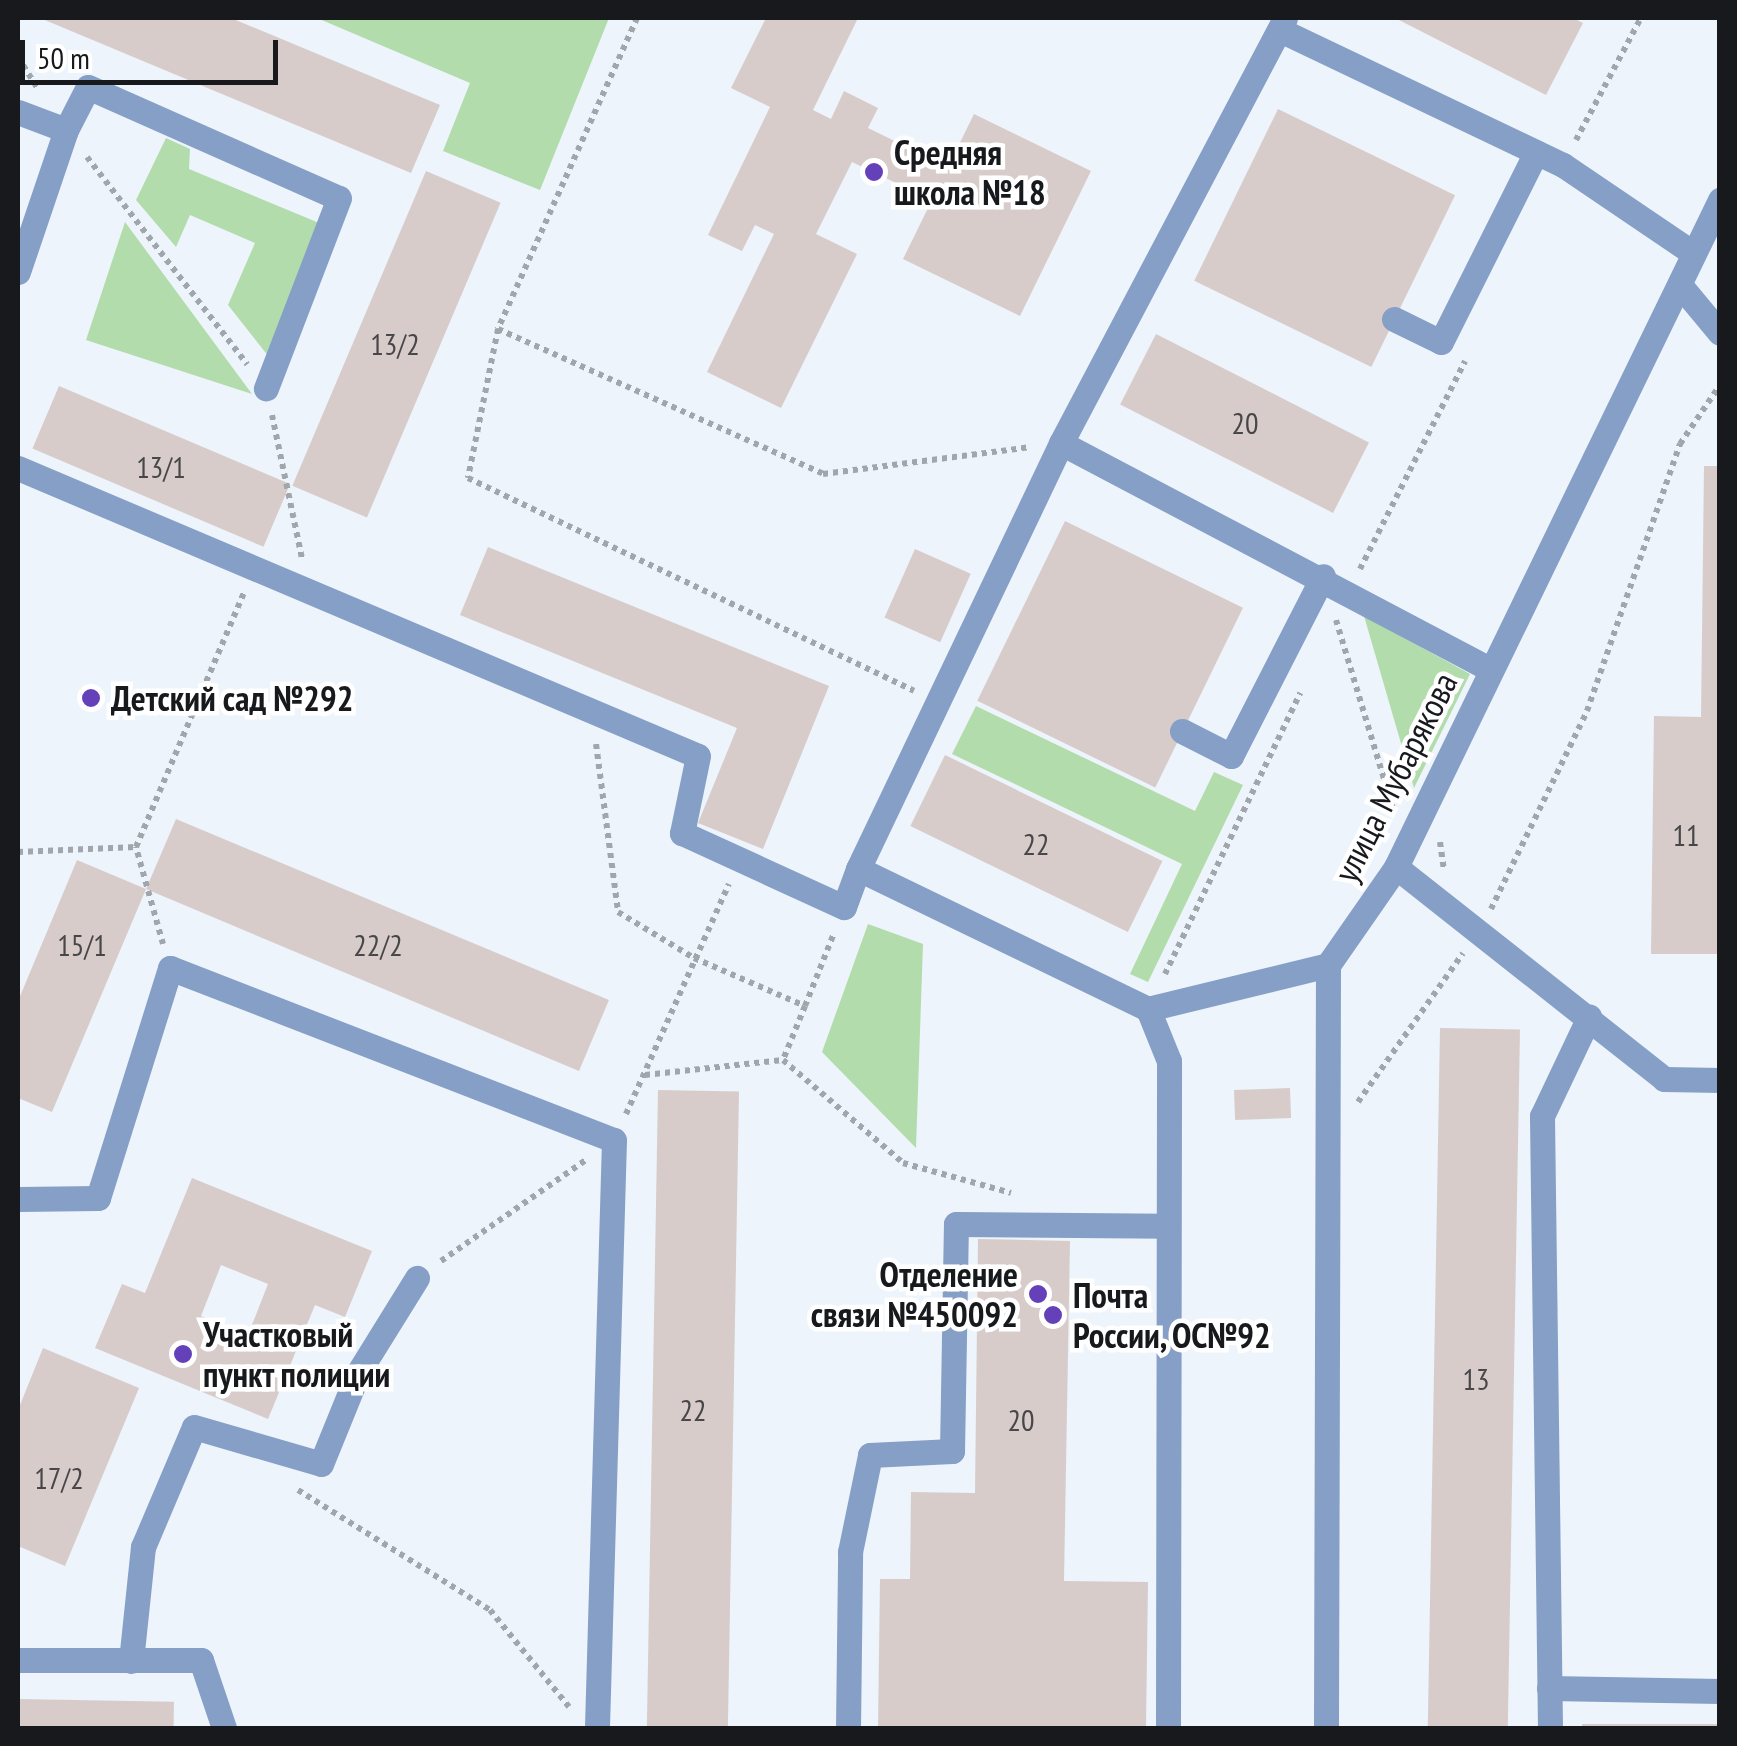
<!DOCTYPE html>
<meta charset="utf-8">
<style>
body{margin:0}
#map{position:relative;width:1737px;height:1746px;overflow:hidden;background:#edf4fb;font-family:"PT Sans Narrow",sans-serif}
div>[style]{position:absolute}
.green>*{inset:0;background:#b2dcab}
.building>*{inset:0;background:#d7ccca;transform-origin:0 0}
.path>*{height:6px;margin-top:-3px;transform-origin:0;background:repeating-linear-gradient(90deg,#a0a6ab 0 5px,transparent 0 10px)}
.minor>*{height:25px;margin:-12.5px;padding:0 12.5px;transform-origin:12.5px;border-radius:12.5px;background:#859fc6}
.dots>*{width:28px;height:28px;translate:-50% -50%;box-sizing:border-box;border:5px solid #fff;border-radius:50%}
span{translate:-50% -50%;white-space:nowrap;text-align:center;line-height:1.15;-webkit-text-stroke:9px #fff;paint-order:stroke}
.number-label{font-size:30px;color:#474648}
.number-label span{-webkit-text-stroke-width:0}
.poi-label{font-size:35px;color:#17191c;font-weight:700}
.left{translate:0 -50%;text-align:left}
.right{translate:-100% -50%;text-align:right}
.street-label{font-size:35px;color:#17191c}
.frame{position:absolute;inset:0;border:20px solid #17191c;pointer-events:none}
.scale{position:absolute;left:20px;top:40px;width:258px;height:45px;box-sizing:border-box;border:5px solid #17191c;border-top:0;padding-left:12px;font-size:30px;line-height:35px;white-space:nowrap;color:#17191c;-webkit-text-stroke:8px #fff;paint-order:stroke}
</style>
<div id="map">
<div class="green">
<div style="clip-path:polygon(317px 18px,609px 18px,540px 190px,443px 151px,470px 83px)"></div>
<div style="clip-path:polygon(166px 138px,190px 149px,189px 169px,324px 225px,269px 357px,228px 305px,255px 243px,190px 215px,176px 247px,136px 200px)"></div>
<div style="clip-path:polygon(125px 222px,252px 394px,86px 340px)"></div>
<div style="clip-path:polygon(1364px 616px,1470px 674px,1414px 788px)"></div>
<div style="clip-path:polygon(976px 706px,1195px 811px,1214px 772px,1243px 785px,1148px 982px,1130px 974px,1182px 864px,952px 754px)"></div>
<div style="clip-path:polygon(868px 924px,923px 944px,916px 1148px,822px 1052px)"></div>
</div>
<div class="building">
<div style="clip-path:polygon(40px 18px,231px 18px,440px 105px,411px 173px)"></div>
<div style="clip-path:polygon(766px 18px,858px 18px,813px 110px,831px 119px,844px 91px,878px 108px,868px 128px,948px 167px,974px 114px,1091px 171px,1020px 316px,903px 259px,932px 200px,852px 162px,816px 234px,857px 254px,781px 408px,707px 372px,774px 234px,755px 225px,742px 251px,708px 235px,770px 107px,731px 88px)"></div>
<div style="clip-path:polygon(1395px 18px,1573px 18px,1583px 23px,1546px 95px)"></div>
<div style="left:1278px;top:109px;width:197px;height:191px;rotate:26deg"></div>
<div style="left:426px;top:171px;width:81px;height:342px;rotate:23deg"></div>
<div style="left:1156px;top:334px;width:239px;height:79px;rotate:27deg"></div>
<div style="left:59px;top:386px;width:251px;height:68px;rotate:23deg"></div>
<div style="clip-path:polygon(1704px 466px,1720px 466px,1720px 954px,1651px 954px,1654px 716px,1701px 717px)"></div>
<div style="left:1065px;top:521px;width:198px;height:200px;rotate:26deg"></div>
<div style="clip-path:polygon(488px 547px,829px 686px,763px 849px,698px 823px,737px 728px,460px 615px)"></div>
<div style="left:915px;top:549px;width:61px;height:75px;rotate:24deg"></div>
<div style="left:945px;top:755px;width:242px;height:79px;rotate:26deg"></div>
<div style="clip-path:polygon(176px 819px,609px 1000px,579px 1071px,146px 889px,52px 1112px,18px 1098px,18px 1001px,77px 860px,146px 889px)"></div>
<div style="left:1440px;top:1028px;width:80px;height:700px;rotate:1deg"></div>
<div style="left:1290px;top:1088px;width:30px;height:56px;rotate:88deg"></div>
<div style="left:658px;top:1090px;width:81px;height:638px;rotate:1deg"></div>
<div style="clip-path:polygon(evenodd,192px 1178px,372px 1251px,345px 1317px,315px 1305px,268px 1419px,95px 1348px,122px 1284px,145px 1293px,192px 1178px,221px 1265px,268px 1284px,248px 1335px,201px 1316px,221px 1265px)"></div>
<div style="clip-path:polygon(978px 1239px,1070px 1241px,1064px 1581px,1148px 1582px,1146px 1728px,878px 1728px,880px 1579px,910px 1579px,911px 1492px,975px 1493px)"></div>
<div style="clip-path:polygon(43px 1348px,139px 1388px,65px 1566px,18px 1546px,18px 1410px)"></div>
<div style="left:18px;top:1699px;width:156px;height:29px;rotate:1deg"></div>
<div style="left:1582px;top:1724px;width:138px;height:4px"></div>
</div>
<div class="path">
<div style="left:637px;top:18px;width:341px;rotate:114.1deg"></div>
<div style="left:498px;top:329px;width:152px;rotate:101.4deg"></div>
<div style="left:468px;top:478px;width:494px;rotate:25.5deg"></div>
<div style="left:18px;top:57px;width:39px;rotate:58deg"></div>
<div style="left:1576px;top:140px;width:138px;rotate:-62deg"></div>
<div style="left:87px;top:157px;width:262px;rotate:52.3deg"></div>
<div style="left:498px;top:329px;width:356px;rotate:24deg"></div>
<div style="left:823px;top:474px;width:209px;rotate:-7.4deg"></div>
<div style="left:272px;top:415px;width:147px;rotate:78.2deg"></div>
<div style="left:1360px;top:569px;width:233px;rotate:-63.2deg"></div>
<div style="left:1336px;top:620px;width:197px;rotate:73.2deg"></div>
<div style="left:596px;top:744px;width:169px;rotate:82.5deg"></div>
<div style="left:618px;top:912px;width:89px;rotate:31.2deg"></div>
<div style="left:694px;top:958px;width:121px;rotate:23.4deg"></div>
<div style="left:805px;top:1006px;width:58px;rotate:112.2deg"></div>
<div style="left:783px;top:1060px;width:158px;rotate:40.6deg"></div>
<div style="left:903px;top:1163px;width:112px;rotate:15.5deg"></div>
<div style="left:1440px;top:842px;width:27px;rotate:82deg"></div>
<div style="left:18px;top:852px;width:118px;rotate:-2.4deg"></div>
<div style="left:1491px;top:909px;width:220px;rotate:-64.1deg"></div>
<div style="left:1587px;top:711px;width:283px;rotate:-70.8deg"></div>
<div style="left:1680px;top:444px;width:71px;rotate:-55.9deg"></div>
<div style="left:163px;top:944px;width:101px;rotate:-105.6deg"></div>
<div style="left:136px;top:847px;width:277px;rotate:-67deg"></div>
<div style="left:1165px;top:974px;width:312px;rotate:-64.3deg"></div>
<div style="left:805px;top:1006px;width:79px;rotate:-68.3deg"></div>
<div style="left:645px;top:1075px;width:139px;rotate:-6.2deg"></div>
<div style="left:1358px;top:1102px;width:182px;rotate:-54.8deg"></div>
<div style="left:626px;top:1114px;width:252px;rotate:-65.9deg"></div>
<div style="left:441px;top:1261px;width:177px;rotate:-34.9deg"></div>
<div style="left:298px;top:1490px;width:226px;rotate:32deg"></div>
<div style="left:490px;top:1610px;width:125px;rotate:50.8deg"></div>
</div>
<div class="minor">
<div style="left:1280px;top:30px;width:314px;rotate:25.5deg"></div>
<div style="left:1563px;top:165px;width:157px;rotate:34.1deg"></div>
<div style="left:18px;top:112px;width:51px;rotate:20.6deg"></div>
<div style="left:66px;top:130px;width:150px;rotate:108.7deg"></div>
<div style="left:66px;top:130px;width:48px;rotate:-62.9deg"></div>
<div style="left:88px;top:87px;width:274px;rotate:23.9deg"></div>
<div style="left:339px;top:198px;width:204px;rotate:111deg"></div>
<div style="left:1680px;top:285px;width:62px;rotate:50.2deg"></div>
<div style="left:1394px;top:319px;width:52px;rotate:26.1deg"></div>
<div style="left:1441px;top:342px;width:212px;rotate:-63.4deg"></div>
<div style="left:1061px;top:443px;width:485px;rotate:27.8deg"></div>
<div style="left:18px;top:468px;width:738px;rotate:22.95deg"></div>
<div style="left:698px;top:756px;width:79px;rotate:101.7deg"></div>
<div style="left:682px;top:833px;width:178px;rotate:24.6deg"></div>
<div style="left:844px;top:907px;width:40px;rotate:-69.8deg"></div>
<div style="left:1182px;top:731px;width:55px;rotate:27deg"></div>
<div style="left:1231px;top:756px;width:202px;rotate:-62.9deg"></div>
<div style="left:1396px;top:867px;width:342px;rotate:38.3deg"></div>
<div style="left:1664px;top:1079px;width:56px;rotate:1deg"></div>
<div style="left:1148px;top:1009px;width:322px;rotate:-154.2deg"></div>
<div style="left:858px;top:869px;width:472px;rotate:-64.5deg"></div>
<div style="left:1061px;top:443px;width:480px;rotate:-62.2deg"></div>
<div style="left:18px;top:1199px;width:80px;rotate:-0.7deg"></div>
<div style="left:98px;top:1198px;width:241px;rotate:-72.6deg"></div>
<div style="left:170px;top:968px;width:476px;rotate:21.2deg"></div>
<div style="left:614px;top:1140px;width:588px;rotate:91.66deg"></div>
<div style="left:18px;top:1660px;width:183px"></div>
<div style="left:201px;top:1660px;width:72px;rotate:71.3deg"></div>
<div style="left:131px;top:1661px;width:115px;rotate:-84deg"></div>
<div style="left:143px;top:1547px;width:130px;rotate:-67deg"></div>
<div style="left:194px;top:1427px;width:132px;rotate:16.2deg"></div>
<div style="left:321px;top:1464px;width:98px;rotate:-67.9deg"></div>
<div style="left:358px;top:1373px;width:112px;rotate:-58.2deg"></div>
<div style="left:1549px;top:1688px;width:171px;rotate:1deg"></div>
<div style="left:848px;top:1728px;width:176px;rotate:-89.3deg"></div>
<div style="left:850px;top:1552px;width:99px;rotate:-78.3deg"></div>
<div style="left:870px;top:1455px;width:82px;rotate:-2.8deg"></div>
<div style="left:952px;top:1451px;width:227px;rotate:-89deg"></div>
<div style="left:956px;top:1224px;width:211px;rotate:0.5deg"></div>
<div style="left:1168px;top:1728px;width:667px;rotate:-89.91deg"></div>
<div style="left:1169px;top:1061px;width:56px;rotate:-112deg"></div>
<div style="left:1148px;top:1009px;width:185px;rotate:-13.7deg"></div>
<div style="left:1326px;top:1728px;width:763px;rotate:-89.85deg"></div>
<div style="left:1328px;top:965px;width:119px;rotate:-55.2deg"></div>
<div style="left:1396px;top:867px;width:742px;rotate:-64.09deg"></div>
<div style="left:1550px;top:1728px;width:612px;rotate:-90.75deg"></div>
<div style="left:1542px;top:1116px;width:110px;rotate:-64.6deg"></div>
</div>
<div class="dots">
<div style="left:874px;top:172px;background:#6441b9"></div>
<div style="left:91px;top:698px;background:#6441b9"></div>
<div style="left:1038px;top:1294px;background:#6441b9"></div>
<div style="left:1053px;top:1315px;background:#6441b9"></div>
<div style="left:183px;top:1354px;background:#6441b9"></div>
</div>
<div class="number-label">
<span style="left:395px;top:344px">13/2</span>
<span style="left:1245px;top:423px">20</span>
<span style="left:161px;top:467px">13/1</span>
<span style="left:1686px;top:835px">11</span>
<span style="left:1036px;top:844px">22</span>
<span style="left:82px;top:945px">15/1</span>
<span style="left:378px;top:945px">22/2</span>
<span style="left:1476px;top:1379px">13</span>
<span style="left:693px;top:1410px">22</span>
<span style="left:1021px;top:1420px">20</span>
<span style="left:59px;top:1478px">17/2</span>
</div>
<div class="poi-label">
<span class="left" style="left:894px;top:172px">Средняя<br>школа №18</span>
<span class="left" style="left:111px;top:698px">Детский сад №292</span>
<span class="right" style="left:1018px;top:1294px">Отделение<br>связи №450092</span>
<span class="left" style="left:1073px;top:1315px">Почта<br>России, ОС№92</span>
<span class="left" style="left:203px;top:1354px">Участковый<br>пункт полиции</span>
</div>
<div class="street-label">
<span style="left:1395px;top:777px;rotate:-63deg">улица Мубарякова</span>
</div>
<div class="frame"></div>
<div class="scale">50 m</div>
</div>
